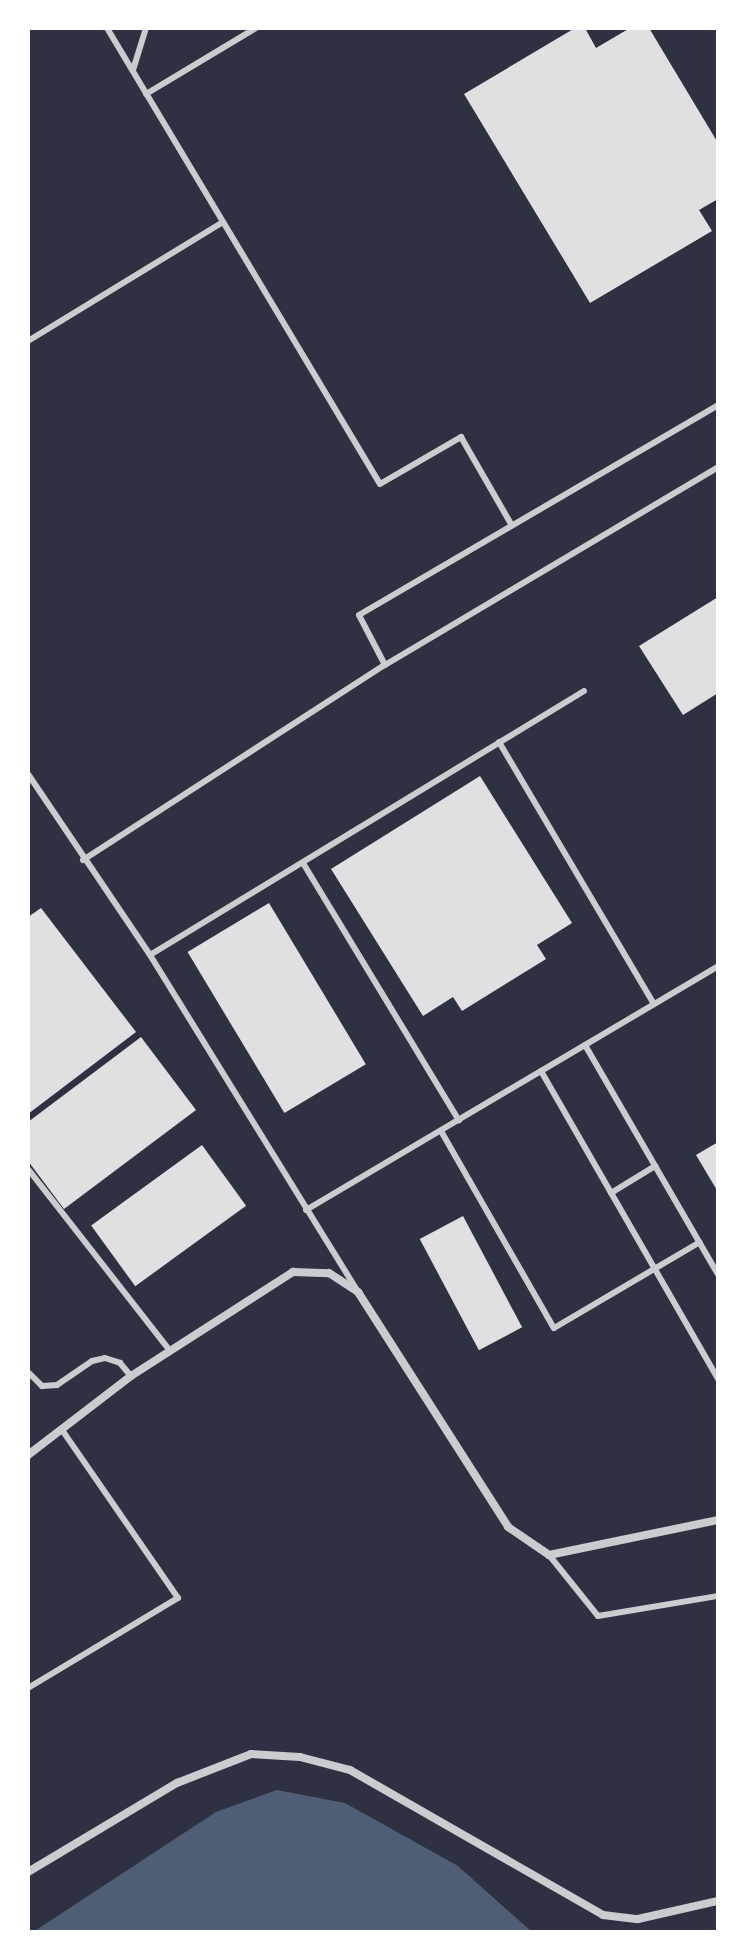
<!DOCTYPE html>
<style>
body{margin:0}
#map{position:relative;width:746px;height:1960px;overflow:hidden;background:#2d3142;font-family:"Source Sans 3",sans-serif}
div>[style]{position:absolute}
.water>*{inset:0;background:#4f5d75}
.building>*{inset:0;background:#e0e0e3;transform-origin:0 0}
.service>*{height:6px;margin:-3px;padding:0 3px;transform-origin:3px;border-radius:3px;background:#caccd0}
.minor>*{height:8px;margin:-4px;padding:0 4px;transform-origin:4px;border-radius:4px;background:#caccd0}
span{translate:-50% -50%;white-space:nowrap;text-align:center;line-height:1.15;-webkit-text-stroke:6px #fff;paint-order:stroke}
.frame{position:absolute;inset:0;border:30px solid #fff;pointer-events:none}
</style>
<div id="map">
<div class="water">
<div style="clip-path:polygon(277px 1790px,345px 1803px,458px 1866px,532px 1932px,33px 1932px,216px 1812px)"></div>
</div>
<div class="building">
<div style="clip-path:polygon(575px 28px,585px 28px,596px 48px,630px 28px,649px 28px,718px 143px,718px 199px,699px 210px,712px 231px,590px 303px,464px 94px)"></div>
<div style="clip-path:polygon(718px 597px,718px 693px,683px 715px,639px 646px)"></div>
<div style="clip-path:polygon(480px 776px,572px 923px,537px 945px,546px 959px,462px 1011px,453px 997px,423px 1016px,331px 869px)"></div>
<div style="left:269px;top:903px;width:188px;height:95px;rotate:59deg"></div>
<div style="clip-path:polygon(41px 908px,136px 1032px,28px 1114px,28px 917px)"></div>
<div style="clip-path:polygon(141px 1037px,196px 1110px,64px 1209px,28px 1161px,28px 1122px)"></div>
<div style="clip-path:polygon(718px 1142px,718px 1192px,696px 1155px)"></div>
<div style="left:202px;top:1145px;width:75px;height:137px;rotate:54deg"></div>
<div style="left:463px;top:1216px;width:126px;height:49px;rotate:62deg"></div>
</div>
<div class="service">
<div style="left:107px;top:28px;width:531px;rotate:59.09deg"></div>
<div style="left:380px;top:484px;width:94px;rotate:-30.1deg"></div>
<div style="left:461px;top:437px;width:100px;rotate:60.1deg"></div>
<div style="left:133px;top:70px;width:44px;rotate:-72.8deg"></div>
<div style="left:146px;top:94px;width:128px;rotate:-31deg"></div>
<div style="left:28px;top:341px;width:228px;rotate:-31.4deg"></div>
<div style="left:385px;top:665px;width:56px;rotate:-117.5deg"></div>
<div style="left:359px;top:615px;width:416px;rotate:-30.3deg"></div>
<div style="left:499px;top:742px;width:304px;rotate:59.4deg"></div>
<div style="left:28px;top:774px;width:218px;rotate:56deg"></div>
<div style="left:150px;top:955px;width:394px;rotate:58.3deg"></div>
<div style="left:83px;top:860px;width:359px;rotate:-32.9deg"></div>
<div style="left:385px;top:665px;width:387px;rotate:-30.7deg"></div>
<div style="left:303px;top:863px;width:301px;rotate:58.8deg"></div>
<div style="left:150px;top:955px;width:508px;rotate:-31.31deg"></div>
<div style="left:585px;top:1045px;width:265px;rotate:59.9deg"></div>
<div style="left:541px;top:1071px;width:355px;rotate:60.1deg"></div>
<div style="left:441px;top:1131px;width:227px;rotate:60.2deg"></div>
<div style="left:554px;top:1328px;width:169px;rotate:-30.5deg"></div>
<div style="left:28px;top:1169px;width:231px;rotate:52deg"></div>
<div style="left:611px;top:1193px;width:52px;rotate:-31.5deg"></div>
<div style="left:306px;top:1210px;width:479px;rotate:-30.6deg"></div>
<div style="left:28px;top:1372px;width:20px;rotate:45deg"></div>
<div style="left:42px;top:1386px;width:15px;rotate:-4deg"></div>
<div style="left:57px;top:1385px;width:42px;rotate:-34.4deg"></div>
<div style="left:92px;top:1361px;width:13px;rotate:-13deg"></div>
<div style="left:105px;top:1358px;width:16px;rotate:18deg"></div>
<div style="left:120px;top:1363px;width:17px;rotate:50deg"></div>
<div style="left:549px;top:1555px;width:78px;rotate:51.2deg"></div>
<div style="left:598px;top:1616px;width:122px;rotate:-9.5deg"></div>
<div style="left:28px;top:1688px;width:175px;rotate:-31deg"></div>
<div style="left:178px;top:1598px;width:204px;rotate:-124.6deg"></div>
</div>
<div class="minor">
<div style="left:28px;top:1455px;width:130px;rotate:-37.5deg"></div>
<div style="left:131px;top:1376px;width:193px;rotate:-32.7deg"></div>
<div style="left:293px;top:1272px;width:36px;rotate:2deg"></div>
<div style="left:329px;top:1273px;width:35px;rotate:33deg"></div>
<div style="left:358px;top:1292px;width:279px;rotate:57.4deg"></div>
<div style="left:508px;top:1527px;width:50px;rotate:34.3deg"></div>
<div style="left:549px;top:1555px;width:173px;rotate:-11.7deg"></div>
<div style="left:28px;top:1872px;width:174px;rotate:-30.9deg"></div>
<div style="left:177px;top:1783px;width:79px;rotate:-21.4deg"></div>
<div style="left:251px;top:1754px;width:49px;rotate:3.5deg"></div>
<div style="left:300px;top:1757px;width:52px;rotate:14.6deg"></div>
<div style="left:350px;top:1770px;width:292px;rotate:29.8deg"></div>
<div style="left:603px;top:1915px;width:35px;rotate:7deg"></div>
<div style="left:638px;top:1919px;width:82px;rotate:-12.7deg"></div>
</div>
<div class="frame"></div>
</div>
